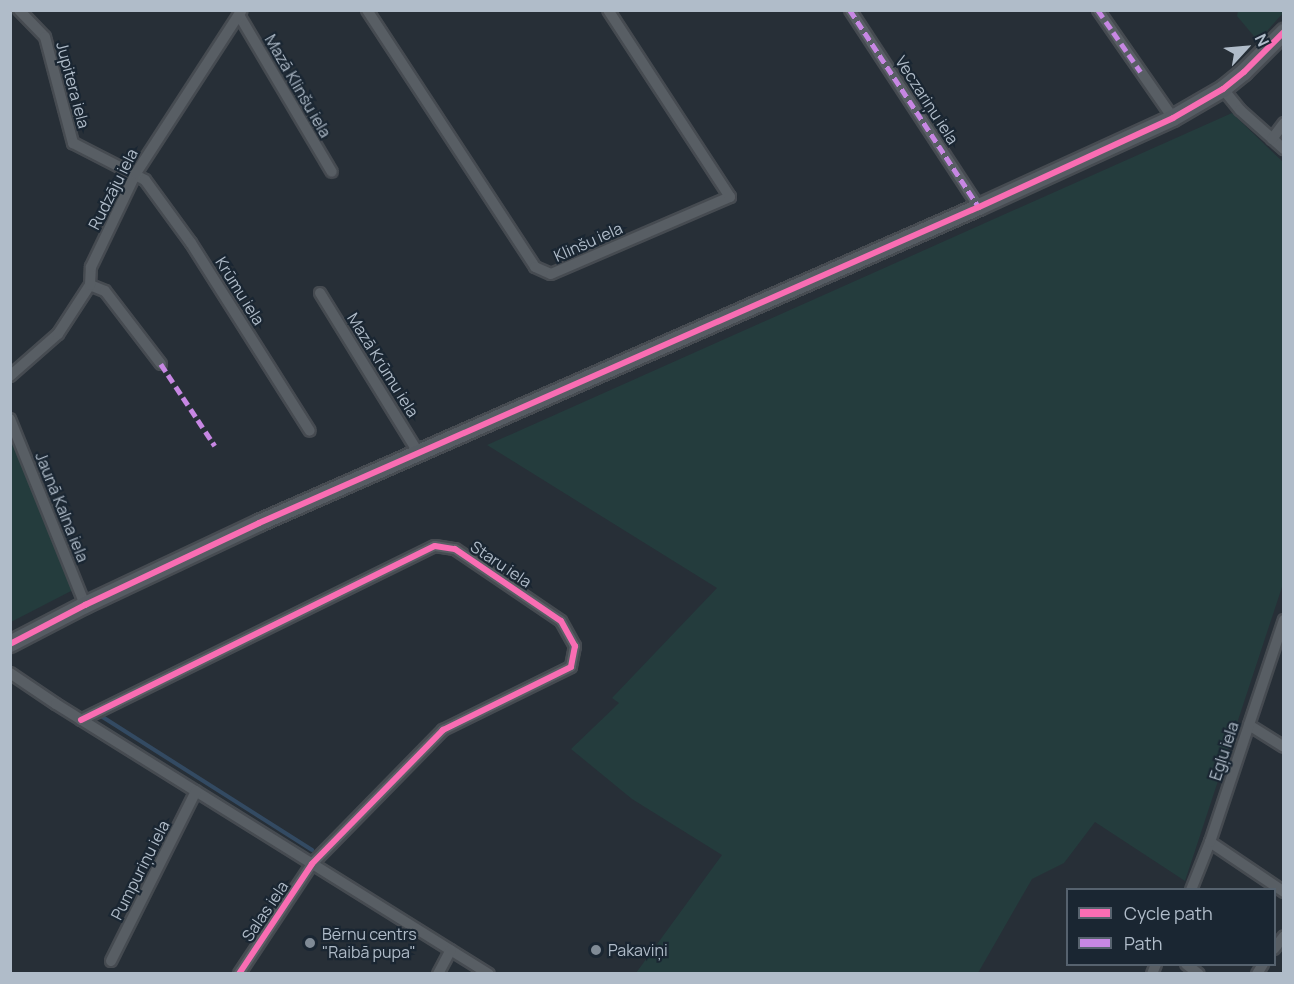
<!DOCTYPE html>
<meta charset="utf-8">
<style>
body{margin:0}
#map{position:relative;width:1294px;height:984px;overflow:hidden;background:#272f37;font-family:Manrope,sans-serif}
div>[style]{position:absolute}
.green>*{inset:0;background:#243c3d}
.stream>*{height:4px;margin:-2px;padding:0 2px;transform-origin:2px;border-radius:2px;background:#334a62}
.roads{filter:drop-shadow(2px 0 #464b51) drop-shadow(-2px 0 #464b51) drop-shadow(0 2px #464b51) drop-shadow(0 -2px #464b51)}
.street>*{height:10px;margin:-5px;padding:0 5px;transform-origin:5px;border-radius:5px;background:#585e64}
.secondary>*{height:16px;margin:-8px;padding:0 8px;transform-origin:8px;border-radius:8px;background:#565c63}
.quiet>*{height:4.5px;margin-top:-2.25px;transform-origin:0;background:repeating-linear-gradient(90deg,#c787e3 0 9px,transparent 0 13.5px)}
.cycleway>*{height:6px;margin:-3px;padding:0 3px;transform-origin:3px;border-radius:3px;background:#f96db3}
.dots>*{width:16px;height:16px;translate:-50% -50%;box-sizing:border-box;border:3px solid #1a2632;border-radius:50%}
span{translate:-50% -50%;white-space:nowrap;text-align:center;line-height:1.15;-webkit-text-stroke:4.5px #1a2632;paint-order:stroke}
.street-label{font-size:16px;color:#b0bcc9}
.poi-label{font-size:16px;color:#b0bcc9}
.left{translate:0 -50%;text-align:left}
.frame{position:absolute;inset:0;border:12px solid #b0bcc9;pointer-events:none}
.legend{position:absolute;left:1066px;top:888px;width:210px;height:78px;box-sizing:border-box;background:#1a2632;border:2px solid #56626e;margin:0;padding:8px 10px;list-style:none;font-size:18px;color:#b0bcc9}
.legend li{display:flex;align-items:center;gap:12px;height:30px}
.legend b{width:30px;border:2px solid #56626e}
.north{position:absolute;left:1216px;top:18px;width:60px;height:60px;-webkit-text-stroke:4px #1a2632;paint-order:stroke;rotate:64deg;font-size:16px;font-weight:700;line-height:24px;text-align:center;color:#b0bcc9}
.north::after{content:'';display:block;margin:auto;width:21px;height:27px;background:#b0bcc9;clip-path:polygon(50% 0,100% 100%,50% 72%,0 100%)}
</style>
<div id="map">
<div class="green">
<div style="clip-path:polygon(1238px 11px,1283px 10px,1284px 12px,1258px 41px,1237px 16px)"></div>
<div style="clip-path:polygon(1232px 113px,1283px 162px,1283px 584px,1185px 881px,1095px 822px,1064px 863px,1032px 879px,978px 973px,636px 973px,722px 855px,632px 799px,571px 749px,619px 703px,612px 698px,717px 588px,487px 445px)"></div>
<div style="clip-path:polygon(10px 432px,73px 590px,11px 622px,10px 622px)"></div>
</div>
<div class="stream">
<div style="left:101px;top:716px;width:250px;rotate:32.4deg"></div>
</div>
<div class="roads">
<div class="street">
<div style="left:19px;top:10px;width:37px;rotate:46deg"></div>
<div style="left:45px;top:37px;width:110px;rotate:75.2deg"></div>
<div style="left:73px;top:143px;width:81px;rotate:27.2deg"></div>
<div style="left:145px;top:180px;width:78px;rotate:53.9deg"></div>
<div style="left:191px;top:243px;width:222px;rotate:57.7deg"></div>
<div style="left:367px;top:10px;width:307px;rotate:56.8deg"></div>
<div style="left:535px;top:267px;width:17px;rotate:24deg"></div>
<div style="left:551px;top:274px;width:195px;rotate:-23.3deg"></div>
<div style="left:730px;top:197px;width:223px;rotate:-123.1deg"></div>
<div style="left:850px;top:10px;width:235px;rotate:56.8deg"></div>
<div style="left:1098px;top:10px;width:131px;rotate:55.2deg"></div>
<div style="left:239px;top:15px;width:182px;rotate:59.4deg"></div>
<div style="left:1223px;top:89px;width:27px;rotate:51deg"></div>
<div style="left:1240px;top:110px;width:59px;rotate:41.6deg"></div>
<div style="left:1272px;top:139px;width:20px;rotate:-53deg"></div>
<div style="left:90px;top:285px;width:16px;rotate:22deg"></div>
<div style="left:105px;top:291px;width:92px;rotate:52.5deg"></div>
<div style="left:320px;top:293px;width:189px;rotate:58.4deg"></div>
<div style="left:10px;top:376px;width:64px;rotate:-41.2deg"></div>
<div style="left:58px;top:334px;width:59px;rotate:-56.9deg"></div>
<div style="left:90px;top:285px;width:18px;rotate:-87deg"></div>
<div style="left:91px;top:267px;width:104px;rotate:-64.4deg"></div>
<div style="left:136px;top:173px;width:194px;rotate:-57deg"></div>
<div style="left:10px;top:419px;width:201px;rotate:68deg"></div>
<div style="left:10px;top:673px;width:55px;rotate:34deg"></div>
<div style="left:56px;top:704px;width:510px;rotate:31.95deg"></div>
<div style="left:81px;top:720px;width:394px;rotate:-26.2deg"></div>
<div style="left:435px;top:546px;width:20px;rotate:9deg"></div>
<div style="left:455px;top:549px;width:128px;rotate:34.2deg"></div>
<div style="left:561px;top:621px;width:29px;rotate:61deg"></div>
<div style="left:575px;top:646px;width:21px;rotate:101deg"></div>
<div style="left:571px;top:667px;width:143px;rotate:153.8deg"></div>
<div style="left:443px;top:730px;width:187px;rotate:134.4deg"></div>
<div style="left:312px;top:864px;width:132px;rotate:123.6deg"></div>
<div style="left:1249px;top:725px;width:41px;rotate:32.2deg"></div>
<div style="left:1210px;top:842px;width:89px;rotate:34deg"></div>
<div style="left:1191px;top:890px;width:52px;rotate:-68.4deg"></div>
<div style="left:1210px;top:842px;width:234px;rotate:-71.6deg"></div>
<div style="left:1274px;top:949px;width:16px;rotate:-52deg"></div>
<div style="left:111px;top:961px;width:190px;rotate:-63.4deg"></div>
<div style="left:1186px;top:964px;width:16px;rotate:38deg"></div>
<div style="left:438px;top:974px;width:27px;rotate:-62deg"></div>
<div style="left:1152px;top:974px;width:11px;rotate:-68deg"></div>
<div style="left:1257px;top:974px;width:12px;rotate:-59deg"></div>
</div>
<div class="secondary">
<div style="left:10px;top:644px;width:85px;rotate:-27.5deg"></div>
<div style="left:85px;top:605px;width:192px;rotate:-25.2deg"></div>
<div style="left:259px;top:523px;width:786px;rotate:-23.7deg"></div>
<div style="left:979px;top:207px;width:213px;rotate:-24.6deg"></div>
<div style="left:1173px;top:118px;width:58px;rotate:-30.1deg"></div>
<div style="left:1223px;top:89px;width:27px;rotate:-39deg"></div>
<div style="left:1244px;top:72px;width:57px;rotate:-45deg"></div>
</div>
</div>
<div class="quiet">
<div style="left:850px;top:10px;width:235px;rotate:56.8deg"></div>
<div style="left:1098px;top:10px;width:75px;rotate:55.3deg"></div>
<div style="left:161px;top:364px;width:98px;rotate:56.6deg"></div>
</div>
<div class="cycleway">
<div style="left:10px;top:644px;width:85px;rotate:-27.5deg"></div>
<div style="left:85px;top:605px;width:192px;rotate:-25.2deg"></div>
<div style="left:259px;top:523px;width:786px;rotate:-23.7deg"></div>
<div style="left:979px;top:207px;width:213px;rotate:-24.6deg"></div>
<div style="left:1173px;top:118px;width:58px;rotate:-30.1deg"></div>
<div style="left:1223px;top:89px;width:27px;rotate:-39deg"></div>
<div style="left:1244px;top:72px;width:57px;rotate:-45deg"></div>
<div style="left:81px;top:720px;width:394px;rotate:-26.2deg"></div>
<div style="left:435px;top:546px;width:20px;rotate:9deg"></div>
<div style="left:455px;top:549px;width:128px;rotate:34.2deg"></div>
<div style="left:561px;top:621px;width:29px;rotate:61deg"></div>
<div style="left:575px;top:646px;width:21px;rotate:101deg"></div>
<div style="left:571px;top:667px;width:143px;rotate:153.8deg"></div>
<div style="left:443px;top:730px;width:187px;rotate:134.4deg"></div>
<div style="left:312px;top:864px;width:132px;rotate:123.6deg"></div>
</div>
<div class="dots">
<div style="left:310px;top:943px;background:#808b96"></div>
<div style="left:596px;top:950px;background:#808b96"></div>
</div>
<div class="street-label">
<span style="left:73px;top:85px;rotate:75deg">Jupitera iela</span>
<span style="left:298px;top:86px;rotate:60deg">Mazā Klinšu iela</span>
<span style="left:927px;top:100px;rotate:57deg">Veczariņu iela</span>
<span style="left:113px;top:189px;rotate:-63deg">Rudzāju iela</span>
<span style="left:588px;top:242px;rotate:-24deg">Klinšu iela</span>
<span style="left:240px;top:291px;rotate:58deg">Krūmu iela</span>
<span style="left:383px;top:365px;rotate:58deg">Mazā Krūmu iela</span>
<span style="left:62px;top:507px;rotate:68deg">Jaunā Kalna iela</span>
<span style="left:501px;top:564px;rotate:34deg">Staru iela</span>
<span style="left:1224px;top:751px;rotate:-72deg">Egļu iela</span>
<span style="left:140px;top:870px;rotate:-63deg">Pumpuriņu iela</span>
<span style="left:265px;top:911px;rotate:-56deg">Salas iela</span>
</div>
<div class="poi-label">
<span class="left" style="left:322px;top:943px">Bērnu centrs<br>"Raibā pupa"</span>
<span class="left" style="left:608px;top:950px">Pakaviņi</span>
</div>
<div class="frame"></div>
<ul class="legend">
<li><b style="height:8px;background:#f96db3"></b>Cycle path</li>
<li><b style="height:8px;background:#c787e3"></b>Path</li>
</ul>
<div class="north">N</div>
</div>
